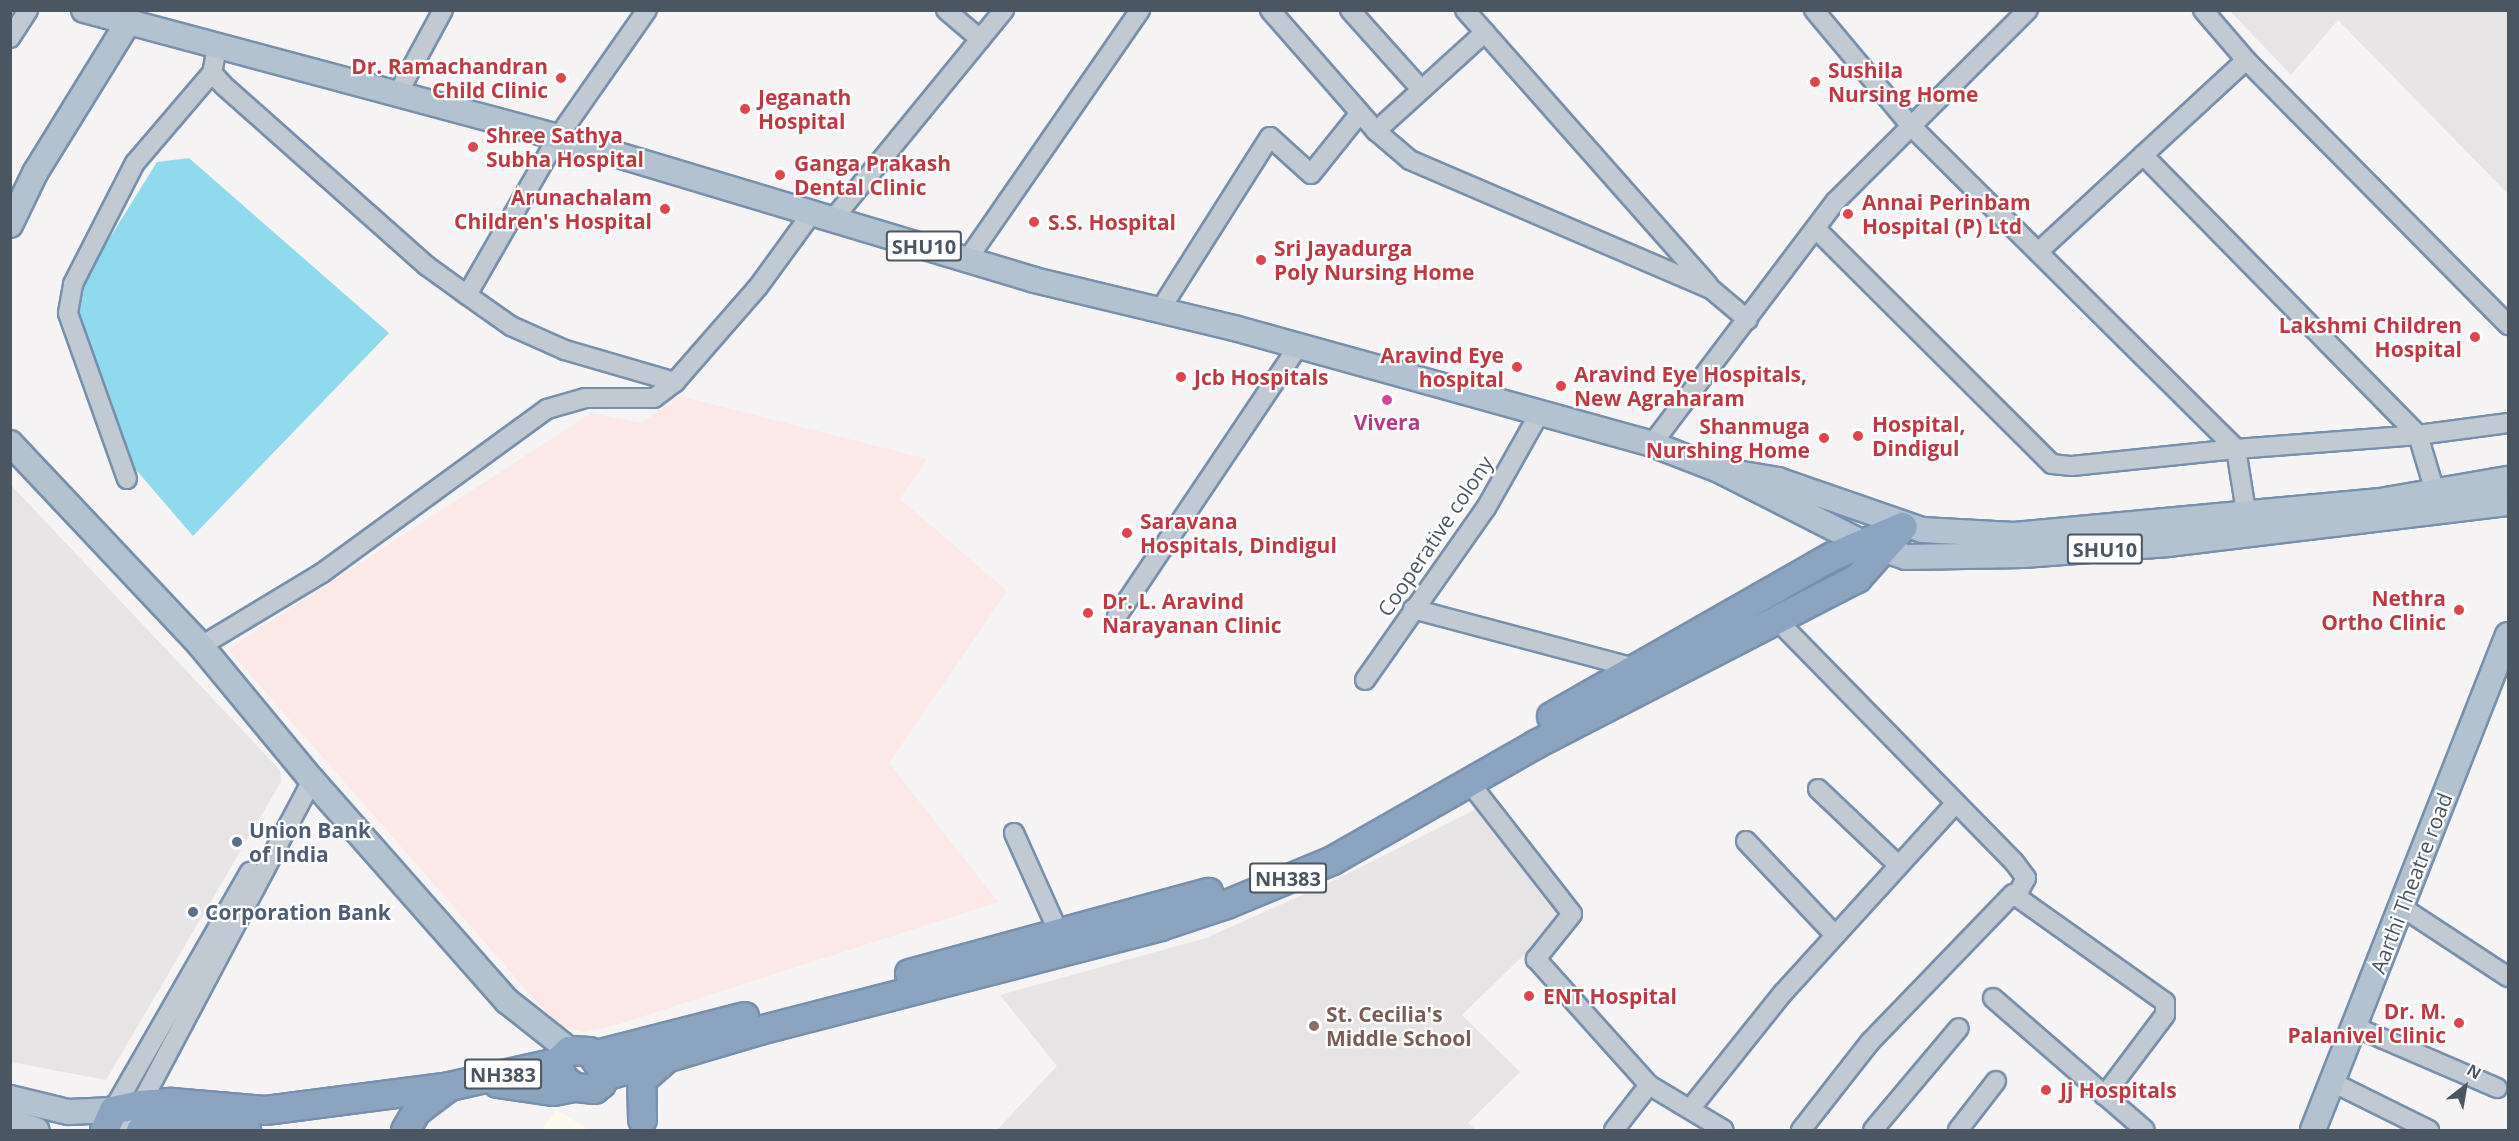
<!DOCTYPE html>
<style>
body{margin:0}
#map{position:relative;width:2519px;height:1141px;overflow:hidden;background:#f5f3f3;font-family:"Open Sans",sans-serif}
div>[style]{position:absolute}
.commercial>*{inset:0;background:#fdf9ef}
.education>*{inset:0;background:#e6e4e5}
.medical>*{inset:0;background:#fce8e6}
.water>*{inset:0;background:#90daee}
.roads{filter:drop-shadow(2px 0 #7690ad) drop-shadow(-2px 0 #7690ad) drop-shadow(0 2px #7690ad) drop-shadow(0 -2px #7690ad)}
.minor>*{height:18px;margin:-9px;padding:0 9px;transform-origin:9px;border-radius:9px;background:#c1cad2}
.major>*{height:24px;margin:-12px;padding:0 12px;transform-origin:12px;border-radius:12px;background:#b3c2d1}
.highway>*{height:27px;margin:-13.5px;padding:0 13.5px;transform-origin:13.5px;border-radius:13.5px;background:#8ba5c1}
.dots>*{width:16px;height:16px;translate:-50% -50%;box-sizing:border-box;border:3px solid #fff;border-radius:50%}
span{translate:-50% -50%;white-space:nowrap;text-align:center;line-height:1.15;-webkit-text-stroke:4.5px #fff;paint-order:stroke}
.shield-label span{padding:2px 4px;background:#fff;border:2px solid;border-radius:4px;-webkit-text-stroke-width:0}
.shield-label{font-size:20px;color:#4a5661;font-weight:700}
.health-label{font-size:21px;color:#be3a42;font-weight:700}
.right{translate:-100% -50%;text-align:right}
.left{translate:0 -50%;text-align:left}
.hotel-label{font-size:21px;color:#b23c85;font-weight:700}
.street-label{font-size:21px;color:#4a5661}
.service-label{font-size:21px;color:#4e5e75;font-weight:700}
.education-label{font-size:21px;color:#785e54;font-weight:700}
.frame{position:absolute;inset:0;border:12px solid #4a5661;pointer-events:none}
.north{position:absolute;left:2435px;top:1057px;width:60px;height:60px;-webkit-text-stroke:4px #fff;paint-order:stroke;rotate:31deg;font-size:16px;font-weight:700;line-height:24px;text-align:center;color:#4a5661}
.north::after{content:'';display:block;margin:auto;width:21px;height:27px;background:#4a5661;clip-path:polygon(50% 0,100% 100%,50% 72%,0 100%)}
</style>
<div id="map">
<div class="commercial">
<div style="clip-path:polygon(556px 1110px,590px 1130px,542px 1130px)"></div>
</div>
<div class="education">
<div style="clip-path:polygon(2230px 11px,2508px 11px,2508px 194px,2338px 20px,2291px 75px)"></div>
<div style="clip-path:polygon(11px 485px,280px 770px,281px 782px,106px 1080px,11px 1062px)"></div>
<div style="clip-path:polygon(1478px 808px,1566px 914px,1462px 1015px,1520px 1072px,1468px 1123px,1476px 1130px,997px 1130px,1057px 1066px,1000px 995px,1206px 938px,1325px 885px)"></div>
</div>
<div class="medical">
<div style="clip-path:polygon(680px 396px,927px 459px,900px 499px,1007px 591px,889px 763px,998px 902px,616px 1025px,583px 1032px,557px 1025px,228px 649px,591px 413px,641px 423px)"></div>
</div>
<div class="water">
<div style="clip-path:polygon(189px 158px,389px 333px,193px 536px,131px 464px,75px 306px,88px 273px,157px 162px)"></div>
</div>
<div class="roads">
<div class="minor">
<div style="left:946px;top:10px;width:45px;rotate:40.5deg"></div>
<div style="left:1270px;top:10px;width:161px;rotate:48.8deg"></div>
<div style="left:1376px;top:131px;width:45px;rotate:40.5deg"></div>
<div style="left:1410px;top:160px;width:327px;rotate:23.2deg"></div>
<div style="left:1711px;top:289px;width:48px;rotate:40deg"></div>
<div style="left:1350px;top:10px;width:106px;rotate:48.1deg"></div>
<div style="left:1465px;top:10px;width:367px;rotate:48.5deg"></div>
<div style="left:1814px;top:10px;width:151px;rotate:50.1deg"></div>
<div style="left:1911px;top:126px;width:458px;rotate:44.8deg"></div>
<div style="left:2236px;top:449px;width:183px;rotate:-4.4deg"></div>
<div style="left:2418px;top:435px;width:59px;rotate:73.4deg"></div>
<div style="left:2203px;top:10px;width:66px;rotate:49.3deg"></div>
<div style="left:2246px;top:60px;width:373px;rotate:45.3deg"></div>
<div style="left:10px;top:38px;width:33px;rotate:-57deg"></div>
<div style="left:217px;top:46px;width:27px;rotate:100deg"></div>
<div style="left:212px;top:73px;width:16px;rotate:47deg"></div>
<div style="left:223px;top:85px;width:273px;rotate:41.6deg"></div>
<div style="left:427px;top:266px;width:49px;rotate:35.9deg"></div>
<div style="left:467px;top:295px;width:54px;rotate:35.2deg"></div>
<div style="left:511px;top:326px;width:59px;rotate:24deg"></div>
<div style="left:565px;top:350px;width:115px;rotate:16.2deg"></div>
<div style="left:397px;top:95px;width:97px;rotate:-61.6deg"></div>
<div style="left:1376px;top:131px;width:147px;rotate:-42.2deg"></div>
<div style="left:2143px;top:155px;width:392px;rotate:45.5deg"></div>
<div style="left:2418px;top:435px;width:91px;rotate:-7.6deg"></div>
<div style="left:833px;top:219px;width:270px;rotate:-50.7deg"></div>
<div style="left:1816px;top:229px;width:333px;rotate:44.9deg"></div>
<div style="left:2052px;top:464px;width:20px;rotate:6deg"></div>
<div style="left:2072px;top:466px;width:165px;rotate:-5.9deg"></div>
<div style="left:2236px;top:449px;width:76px;rotate:80.9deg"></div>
<div style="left:2038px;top:252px;width:283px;rotate:-42.7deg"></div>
<div style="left:967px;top:260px;width:304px;rotate:-55.3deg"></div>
<div style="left:467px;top:295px;width:182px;rotate:-60.1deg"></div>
<div style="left:558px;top:137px;width:155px;rotate:-55deg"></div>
<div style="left:1160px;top:310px;width:205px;rotate:-57.6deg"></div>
<div style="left:1270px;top:137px;width:55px;rotate:42.1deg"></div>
<div style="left:1311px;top:174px;width:78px;rotate:-51.2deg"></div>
<div style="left:1652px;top:444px;width:305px;rotate:-52.9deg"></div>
<div style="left:1836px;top:201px;width:271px;rotate:-44.9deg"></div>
<div style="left:127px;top:479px;width:176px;rotate:-109.6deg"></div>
<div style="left:68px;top:313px;width:29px;rotate:-80deg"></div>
<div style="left:73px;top:284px;width:136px;rotate:-62.9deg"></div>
<div style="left:135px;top:163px;width:118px;rotate:-49.5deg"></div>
<div style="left:1413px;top:609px;width:229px;rotate:14.9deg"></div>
<div style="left:1117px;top:616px;width:324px;rotate:-56.1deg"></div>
<div style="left:1776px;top:619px;width:340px;rotate:45.6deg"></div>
<div style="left:2014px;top:862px;width:20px;rotate:53deg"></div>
<div style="left:2026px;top:878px;width:19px;rotate:118deg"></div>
<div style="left:201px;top:646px;width:141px;rotate:-31.1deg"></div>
<div style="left:322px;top:573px;width:278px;rotate:-36.1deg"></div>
<div style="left:547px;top:409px;width:40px;rotate:-16deg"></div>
<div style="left:585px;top:398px;width:69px"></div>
<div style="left:654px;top:398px;width:26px;rotate:-37deg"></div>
<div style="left:675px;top:382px;width:126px;rotate:-48.9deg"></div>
<div style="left:758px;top:287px;width:92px;rotate:-53.9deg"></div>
<div style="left:1365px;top:680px;width:210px;rotate:-54.9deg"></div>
<div style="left:1486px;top:508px;width:108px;rotate:-60.6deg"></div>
<div style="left:1469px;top:782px;width:167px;rotate:52deg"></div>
<div style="left:1572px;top:914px;width:58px;rotate:128.7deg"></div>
<div style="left:1536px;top:959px;width:169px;rotate:48.1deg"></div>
<div style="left:1649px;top:1085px;width:87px;rotate:31deg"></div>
<div style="left:1818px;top:789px;width:110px;rotate:43.5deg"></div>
<div style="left:1014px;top:833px;width:110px;rotate:65.8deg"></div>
<div style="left:1746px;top:841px;width:129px;rotate:46.6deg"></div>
<div style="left:2403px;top:908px;width:126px;rotate:33.3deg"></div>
<div style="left:1993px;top:998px;width:201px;rotate:41deg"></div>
<div style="left:2353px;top:1026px;width:157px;rotate:23.3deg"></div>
<div style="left:2334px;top:1083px;width:106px;rotate:26.3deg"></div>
<div style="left:1690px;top:1109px;width:149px;rotate:-51.3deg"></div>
<div style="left:1783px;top:993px;width:254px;rotate:-47.7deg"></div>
<div style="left:113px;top:1110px;width:275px;rotate:-60.1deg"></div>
<div style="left:127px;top:1130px;width:396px;rotate:-62.1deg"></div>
<div style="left:1614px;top:1130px;width:57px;rotate:-52.1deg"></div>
<div style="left:1801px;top:1130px;width:112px;rotate:-51.9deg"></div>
<div style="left:1870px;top:1042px;width:206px;rotate:-46deg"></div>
<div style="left:2013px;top:894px;width:186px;rotate:35.4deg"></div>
<div style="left:2165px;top:1002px;width:13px;rotate:90deg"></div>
<div style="left:2165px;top:1015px;width:101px;rotate:127deg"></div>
<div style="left:1873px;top:1130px;width:133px;rotate:-49.9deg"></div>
<div style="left:1958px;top:1130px;width:62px;rotate:-52.2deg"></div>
</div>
<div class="major">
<div style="left:84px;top:10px;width:491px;rotate:15deg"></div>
<div style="left:558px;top:137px;width:497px;rotate:16.7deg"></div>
<div style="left:1034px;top:280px;width:206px;rotate:13.5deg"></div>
<div style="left:1234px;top:328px;width:434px;rotate:15.5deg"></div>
<div style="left:1652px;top:444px;width:72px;rotate:21.2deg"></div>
<div style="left:1719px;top:470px;width:159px;rotate:26.9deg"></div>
<div style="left:1861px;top:542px;width:47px;rotate:18.4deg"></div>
<div style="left:1906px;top:557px;width:118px;rotate:-1deg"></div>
<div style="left:2024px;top:555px;width:145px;rotate:-4.3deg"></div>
<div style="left:2169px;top:544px;width:341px;rotate:-6.9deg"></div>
<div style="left:10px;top:225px;width:58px;rotate:-64.3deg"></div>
<div style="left:35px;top:173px;width:175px;rotate:-58.3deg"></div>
<div style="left:10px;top:443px;width:279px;rotate:46.7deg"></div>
<div style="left:201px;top:646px;width:174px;rotate:50.4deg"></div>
<div style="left:312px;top:780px;width:295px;rotate:48.6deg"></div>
<div style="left:507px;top:1001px;width:79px;rotate:38.3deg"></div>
<div style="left:1737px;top:473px;width:42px;rotate:9.7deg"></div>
<div style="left:1778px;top:480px;width:152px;rotate:19.1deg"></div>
<div style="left:1922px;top:530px;width:92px;rotate:3.1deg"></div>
<div style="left:2014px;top:535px;width:368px;rotate:-5.3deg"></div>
<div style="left:2380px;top:501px;width:130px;rotate:-9.8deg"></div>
<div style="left:10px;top:1098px;width:60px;rotate:13.6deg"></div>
<div style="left:68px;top:1112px;width:45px;rotate:-2.5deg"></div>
<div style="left:10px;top:1121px;width:28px;rotate:19deg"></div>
<div style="left:2313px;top:1130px;width:532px;rotate:-68.5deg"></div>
</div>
<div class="highway">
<div style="left:1551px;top:716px;width:323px;rotate:-29.7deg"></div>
<div style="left:1832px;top:556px;width:76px;rotate:-23.2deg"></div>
<div style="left:909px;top:973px;width:310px;rotate:-15.2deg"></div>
<div style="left:569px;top:1050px;width:20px;rotate:3deg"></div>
<div style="left:589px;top:1051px;width:17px;rotate:54deg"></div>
<div style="left:599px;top:1065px;width:12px;rotate:66deg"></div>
<div style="left:604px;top:1076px;width:8px;rotate:113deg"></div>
<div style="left:601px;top:1083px;width:9px;rotate:139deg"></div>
<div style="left:594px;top:1089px;width:20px;rotate:-174deg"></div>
<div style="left:574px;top:1087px;width:14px;rotate:-141deg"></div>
<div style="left:563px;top:1078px;width:17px;rotate:-114deg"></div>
<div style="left:556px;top:1062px;width:18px;rotate:-43deg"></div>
<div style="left:592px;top:1055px;width:157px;rotate:-14.4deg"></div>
<div style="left:604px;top:1076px;width:162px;rotate:-16.5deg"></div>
<div style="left:759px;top:1030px;width:414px;rotate:-14.5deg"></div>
<div style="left:1160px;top:926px;width:70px;rotate:-18.4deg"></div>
<div style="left:1226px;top:904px;width:115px;rotate:-22.5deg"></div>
<div style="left:1332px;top:860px;width:234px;rotate:-29.7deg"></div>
<div style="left:1535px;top:744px;width:362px;rotate:-27.3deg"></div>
<div style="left:1857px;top:578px;width:69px;rotate:-48.5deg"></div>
<div style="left:497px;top:1083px;width:57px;rotate:8.1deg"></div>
<div style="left:553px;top:1091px;width:21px;rotate:-11deg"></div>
<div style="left:642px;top:1119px;width:39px;rotate:-91deg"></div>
<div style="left:641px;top:1080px;width:33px;rotate:-41deg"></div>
<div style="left:104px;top:1130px;width:22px;rotate:-66deg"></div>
<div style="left:113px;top:1110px;width:27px;rotate:-13deg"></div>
<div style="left:139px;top:1104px;width:32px;rotate:-4deg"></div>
<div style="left:171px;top:1102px;width:94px;rotate:4.9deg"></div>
<div style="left:265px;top:1110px;width:186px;rotate:-7.4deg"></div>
<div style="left:449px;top:1086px;width:110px;rotate:-12.6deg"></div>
<div style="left:140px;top:1130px;width:28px;rotate:-23deg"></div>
<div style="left:166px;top:1119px;width:81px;rotate:7.8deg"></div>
<div style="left:405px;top:1130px;width:22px;rotate:-60deg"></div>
<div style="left:416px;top:1111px;width:39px;rotate:-37deg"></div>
</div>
</div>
<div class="dots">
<div style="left:561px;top:78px;background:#e0444e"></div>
<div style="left:1815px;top:82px;background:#e0444e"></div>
<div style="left:745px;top:109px;background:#e0444e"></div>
<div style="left:473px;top:147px;background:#e0444e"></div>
<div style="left:780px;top:175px;background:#e0444e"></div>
<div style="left:665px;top:209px;background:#e0444e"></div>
<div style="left:1848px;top:214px;background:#e0444e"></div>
<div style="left:1034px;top:222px;background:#e0444e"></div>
<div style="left:1261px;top:260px;background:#e0444e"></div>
<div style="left:2475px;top:337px;background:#e0444e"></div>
<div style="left:1517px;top:367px;background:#e0444e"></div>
<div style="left:1181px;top:377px;background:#e0444e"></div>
<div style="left:1561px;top:386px;background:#e0444e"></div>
<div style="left:1387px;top:400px;background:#d1479c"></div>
<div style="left:1858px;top:436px;background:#e0444e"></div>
<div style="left:1824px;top:438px;background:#e0444e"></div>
<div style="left:1127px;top:533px;background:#e0444e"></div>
<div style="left:2459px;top:610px;background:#e0444e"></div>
<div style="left:1088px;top:613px;background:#e0444e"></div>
<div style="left:237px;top:842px;background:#5c6f8a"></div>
<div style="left:193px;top:912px;background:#5c6f8a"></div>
<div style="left:1529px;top:996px;background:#e0444e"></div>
<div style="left:2459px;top:1023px;background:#e0444e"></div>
<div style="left:1314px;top:1026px;background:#8d6e63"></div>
<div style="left:2046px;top:1090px;background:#e0444e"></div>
</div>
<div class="shield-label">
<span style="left:924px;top:246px">SHU10</span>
<span style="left:2105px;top:549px">SHU10</span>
<span style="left:1288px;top:878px">NH383</span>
<span style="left:503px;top:1074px">NH383</span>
</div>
<div class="health-label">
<span class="right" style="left:548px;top:78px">Dr. Ramachandran<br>Child Clinic</span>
<span class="left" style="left:1828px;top:82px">Sushila<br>Nursing Home</span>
<span class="left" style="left:758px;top:109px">Jeganath<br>Hospital</span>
<span class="left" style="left:486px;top:147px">Shree Sathya<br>Subha Hospital</span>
<span class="left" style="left:794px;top:175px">Ganga Prakash<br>Dental Clinic</span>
<span class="right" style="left:652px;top:209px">Arunachalam<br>Children's Hospital</span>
<span class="left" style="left:1862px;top:214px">Annai Perinbam<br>Hospital (P) Ltd</span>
<span class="left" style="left:1048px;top:222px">S.S. Hospital</span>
<span class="left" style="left:1274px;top:260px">Sri Jayadurga<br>Poly Nursing Home</span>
<span class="right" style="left:2462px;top:337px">Lakshmi Children<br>Hospital</span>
<span class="right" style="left:1504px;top:367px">Aravind Eye<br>hospital</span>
<span class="left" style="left:1574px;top:386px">Aravind Eye Hospitals,<br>New Agraharam</span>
<span class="left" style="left:1194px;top:377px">Jcb Hospitals</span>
<span class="left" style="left:1872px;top:436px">Hospital,<br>Dindigul</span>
<span class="right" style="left:1810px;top:438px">Shanmuga<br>Nurshing Home</span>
<span class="left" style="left:1140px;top:533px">Saravana<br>Hospitals, Dindigul</span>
<span class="right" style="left:2446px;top:610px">Nethra<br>Ortho Clinic</span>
<span class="left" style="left:1102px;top:613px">Dr. L. Aravind<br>Narayanan Clinic</span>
<span class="left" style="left:1543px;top:996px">ENT Hospital</span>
<span class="right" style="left:2446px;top:1023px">Dr. M.<br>Palanivel Clinic</span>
<span class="left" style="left:2060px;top:1090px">Jj Hospitals</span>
</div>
<div class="hotel-label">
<span style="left:1387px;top:422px">Vivera</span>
</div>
<div class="street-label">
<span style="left:1435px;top:536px;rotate:-56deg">Cooperative colony</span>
<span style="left:2411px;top:883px;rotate:-69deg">Aarthi Theatre road</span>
</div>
<div class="service-label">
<span class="left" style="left:249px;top:842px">Union Bank<br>of India</span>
<span class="left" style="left:205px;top:912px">Corporation Bank</span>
</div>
<div class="education-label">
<span class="left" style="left:1326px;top:1026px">St. Cecilia's<br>Middle School</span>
</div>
<div class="frame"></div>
<div class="north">N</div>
</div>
